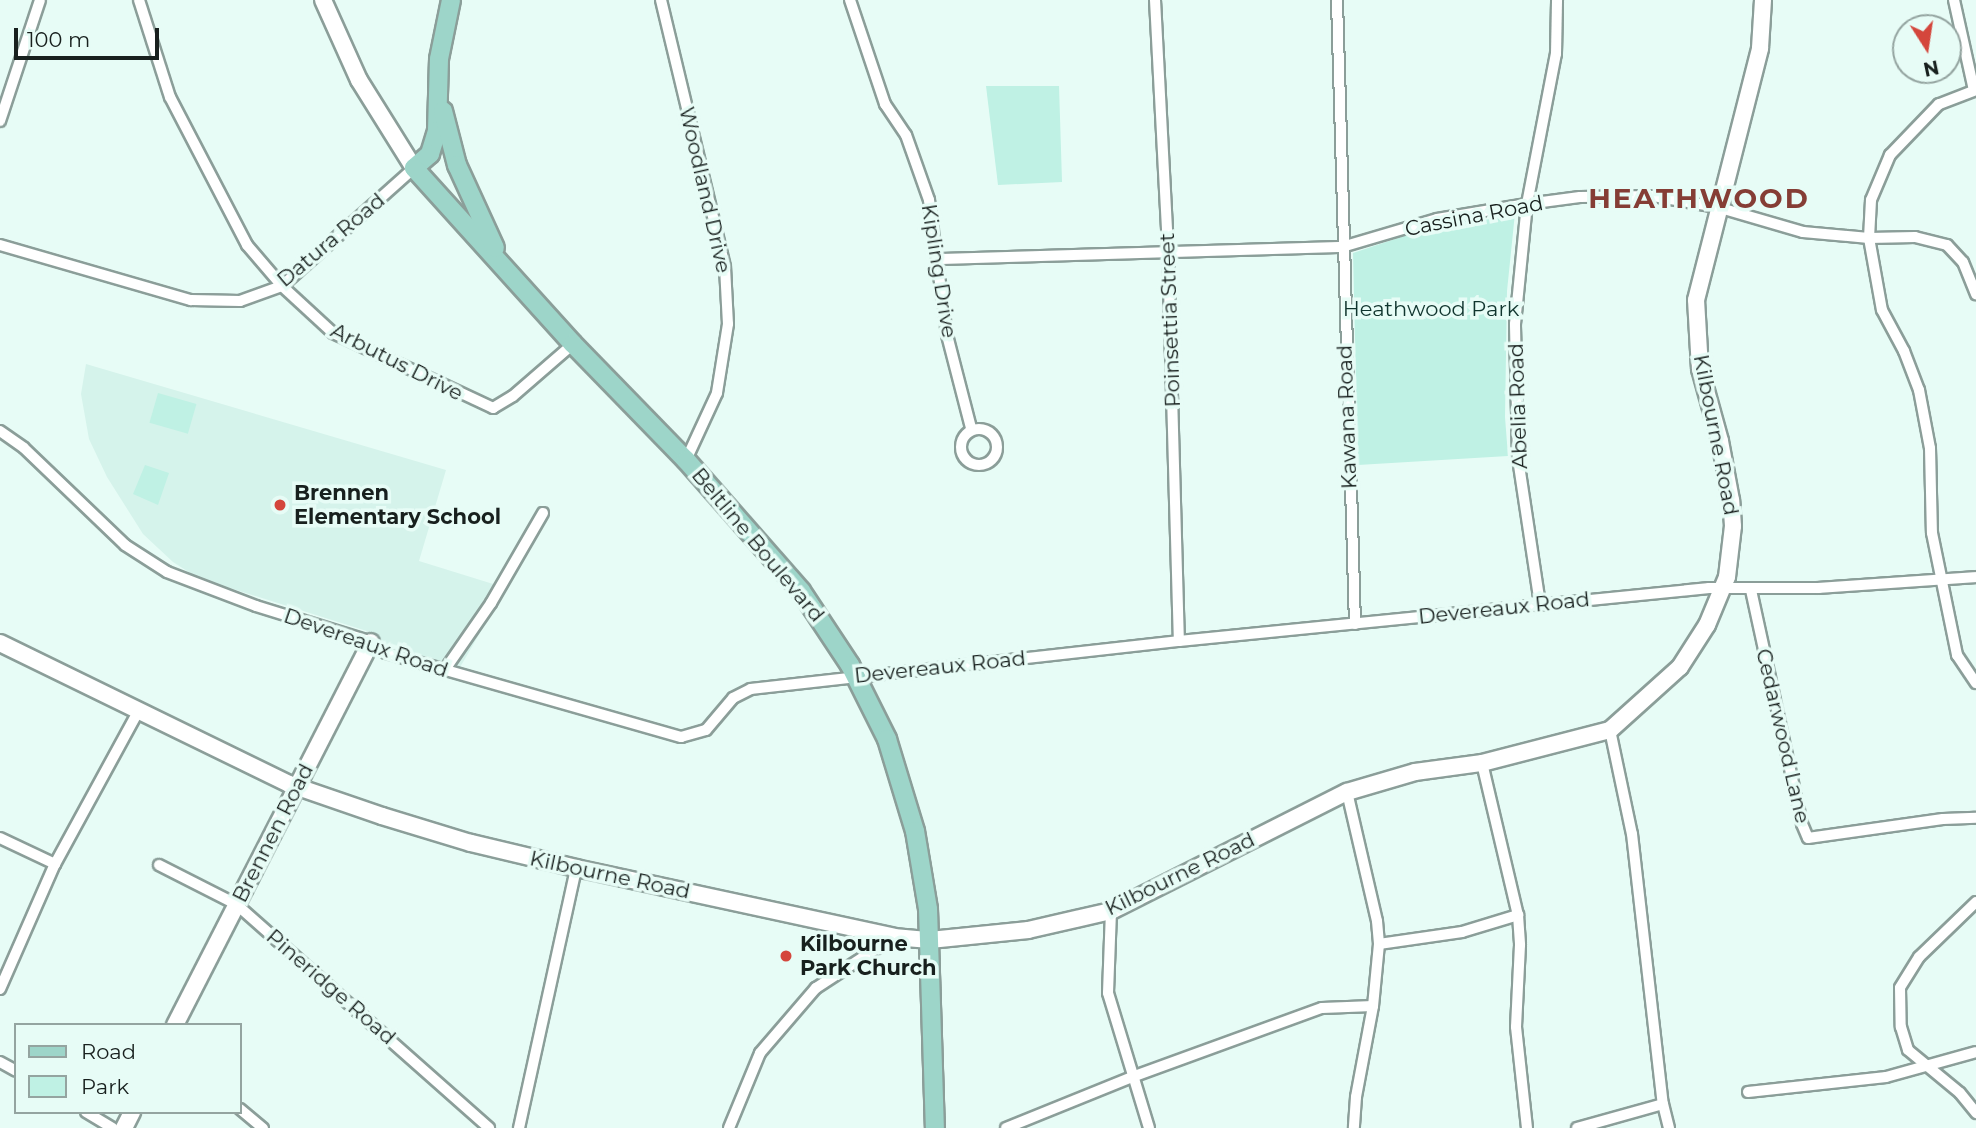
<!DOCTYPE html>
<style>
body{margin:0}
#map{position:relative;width:1976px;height:1128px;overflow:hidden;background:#e7fcf6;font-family:Montserrat,sans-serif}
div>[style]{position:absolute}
.built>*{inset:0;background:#d5f3eb}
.green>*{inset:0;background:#bff1e4;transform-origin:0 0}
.roads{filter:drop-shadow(2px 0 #8b9e99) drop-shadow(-2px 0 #8b9e99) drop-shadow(0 2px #8b9e99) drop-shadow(0 -2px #8b9e99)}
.street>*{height:10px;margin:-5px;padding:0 5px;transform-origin:5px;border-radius:5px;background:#fff}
.street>.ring{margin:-5px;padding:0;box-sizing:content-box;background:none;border:10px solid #fff;border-radius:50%}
.secondary>*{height:16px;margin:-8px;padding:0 8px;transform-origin:8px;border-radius:8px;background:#fff}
.primary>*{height:18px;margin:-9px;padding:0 9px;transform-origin:9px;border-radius:9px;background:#9dd5c9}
.dots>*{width:19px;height:19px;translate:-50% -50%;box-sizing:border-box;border:4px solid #e7fcf6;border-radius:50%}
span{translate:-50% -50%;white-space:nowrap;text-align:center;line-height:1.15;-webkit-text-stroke:7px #e7fcf6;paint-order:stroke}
.street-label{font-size:21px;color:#18201e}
.park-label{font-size:21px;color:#10352e}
.poi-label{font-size:21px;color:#18201e;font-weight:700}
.left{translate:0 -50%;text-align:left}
.district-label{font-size:28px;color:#853d35;font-weight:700;letter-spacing:2px}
.legend{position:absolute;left:14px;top:1023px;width:228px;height:91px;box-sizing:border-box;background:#e7fcf6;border:2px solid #94a4a0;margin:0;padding:9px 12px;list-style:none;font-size:21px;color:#18201e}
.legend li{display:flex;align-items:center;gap:14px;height:35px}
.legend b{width:35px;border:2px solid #94a4a0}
.north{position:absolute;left:1892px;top:14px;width:70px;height:70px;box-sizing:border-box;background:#e7fcf6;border:2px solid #94a4a0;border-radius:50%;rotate:168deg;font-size:19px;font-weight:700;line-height:28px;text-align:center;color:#18201e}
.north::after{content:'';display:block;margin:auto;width:24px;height:32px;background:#d4463c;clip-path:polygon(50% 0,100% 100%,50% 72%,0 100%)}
.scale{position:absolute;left:14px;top:28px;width:145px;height:32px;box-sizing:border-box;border:4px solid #18201e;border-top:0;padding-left:9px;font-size:21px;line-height:24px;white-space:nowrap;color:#18201e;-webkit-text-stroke:5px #e7fcf6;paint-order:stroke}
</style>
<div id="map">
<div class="built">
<div style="clip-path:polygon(86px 364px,446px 470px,419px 561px,506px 588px,459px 669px,391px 649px,370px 632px,198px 578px,173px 562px,143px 534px,107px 477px,89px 439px,81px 394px)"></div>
</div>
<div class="green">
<div style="clip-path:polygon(986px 86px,1059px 86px,1062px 182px,998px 185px)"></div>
<div style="clip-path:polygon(1515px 213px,1507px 291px,1505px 417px,1508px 456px,1358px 465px,1353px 253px,1440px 224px)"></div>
<div style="left:158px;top:393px;width:40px;height:31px;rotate:16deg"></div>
<div style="clip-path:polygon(145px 465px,169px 473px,158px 505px,133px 494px)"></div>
</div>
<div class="roads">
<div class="street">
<div style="left:139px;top:0;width:102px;rotate:72.3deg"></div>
<div style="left:170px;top:97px;width:167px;rotate:62.5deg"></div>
<div style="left:247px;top:245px;width:54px;rotate:49.5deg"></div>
<div style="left:282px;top:286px;width:69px;rotate:42.7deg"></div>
<div style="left:333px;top:333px;width:177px;rotate:25.1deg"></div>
<div style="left:493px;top:408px;width:23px;rotate:-31deg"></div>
<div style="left:513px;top:396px;width:79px;rotate:-40.9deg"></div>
<div style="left:661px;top:0;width:275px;rotate:76.5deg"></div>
<div style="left:725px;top:267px;width:57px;rotate:87deg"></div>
<div style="left:728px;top:324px;width:70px;rotate:99.1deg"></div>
<div style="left:717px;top:393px;width:74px;rotate:114.8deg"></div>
<div style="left:850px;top:0;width:110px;rotate:71.4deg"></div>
<div style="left:885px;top:104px;width:37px;rotate:56deg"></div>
<div style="left:906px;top:135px;width:69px;rotate:70.5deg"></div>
<div style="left:929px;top:200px;width:136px;rotate:82.4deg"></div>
<div style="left:947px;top:335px;width:96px;rotate:75.5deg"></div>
<div style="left:1155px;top:0;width:251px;rotate:87deg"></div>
<div style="left:1168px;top:251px;width:390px;rotate:88.4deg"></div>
<div style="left:1337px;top:0;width:624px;rotate:88.35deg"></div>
<div style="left:1954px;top:0;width:92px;rotate:77.5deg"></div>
<div style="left:1976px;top:90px;width:40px;rotate:159deg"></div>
<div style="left:1939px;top:104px;width:71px;rotate:133.9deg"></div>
<div style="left:1890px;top:155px;width:49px;rotate:112.9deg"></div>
<div style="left:1871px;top:200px;width:38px;rotate:93deg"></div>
<div style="left:1869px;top:238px;width:73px;rotate:79.8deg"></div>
<div style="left:1882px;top:310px;width:47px;rotate:61.8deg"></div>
<div style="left:1904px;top:351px;width:42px;rotate:69deg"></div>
<div style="left:1919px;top:390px;width:59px;rotate:79.3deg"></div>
<div style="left:1930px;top:448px;width:85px;rotate:88.7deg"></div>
<div style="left:1932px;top:533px;width:125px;rotate:78.4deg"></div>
<div style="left:1957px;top:655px;width:34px;rotate:56deg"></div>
<div style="left:0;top:121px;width:127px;rotate:-71.7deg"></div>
<div style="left:0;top:245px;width:199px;rotate:16.1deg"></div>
<div style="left:191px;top:300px;width:49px;rotate:1.2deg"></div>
<div style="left:240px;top:301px;width:45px;rotate:-19.7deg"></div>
<div style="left:282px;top:286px;width:177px;rotate:-41.8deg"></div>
<div style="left:938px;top:259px;width:404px;rotate:-1.7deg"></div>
<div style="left:1342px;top:247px;width:99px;rotate:-16.4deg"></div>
<div style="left:1437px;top:219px;width:91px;rotate:-9.5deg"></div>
<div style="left:1527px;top:204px;width:53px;rotate:-7.5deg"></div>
<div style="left:1580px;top:197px;width:73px;rotate:-0.8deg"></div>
<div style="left:1653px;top:196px;width:65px;rotate:9.8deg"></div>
<div style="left:1717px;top:207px;width:90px;rotate:16.2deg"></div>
<div style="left:1803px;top:232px;width:66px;rotate:5.2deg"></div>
<div style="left:1869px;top:238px;width:46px;rotate:-1.2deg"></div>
<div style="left:1915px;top:237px;width:33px;rotate:14deg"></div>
<div style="left:1947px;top:245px;width:23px;rotate:47deg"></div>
<div style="left:1963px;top:262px;width:35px;rotate:68deg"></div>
<div class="ring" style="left:961px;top:429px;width:26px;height:26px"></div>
<div style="left:0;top:431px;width:29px;rotate:35deg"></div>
<div style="left:24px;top:448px;width:140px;rotate:43.8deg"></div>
<div style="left:125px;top:545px;width:50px;rotate:32.7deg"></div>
<div style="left:167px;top:572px;width:95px;rotate:20.9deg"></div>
<div style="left:256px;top:606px;width:115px;rotate:17.2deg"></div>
<div style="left:366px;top:640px;width:24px;rotate:33deg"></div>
<div style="left:386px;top:653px;width:307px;rotate:15.9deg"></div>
<div style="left:681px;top:737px;width:26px;rotate:-16deg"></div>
<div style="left:706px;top:730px;width:42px;rotate:-49.8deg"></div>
<div style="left:733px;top:698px;width:20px;rotate:-27deg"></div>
<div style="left:751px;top:689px;width:431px;rotate:-6.4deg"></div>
<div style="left:1179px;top:641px;width:533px;rotate:-5.71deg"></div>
<div style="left:1709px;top:588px;width:110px"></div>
<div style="left:1819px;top:588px;width:157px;rotate:-4deg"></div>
<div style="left:1751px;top:590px;width:239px;rotate:77.7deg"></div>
<div style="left:1802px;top:824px;width:15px;rotate:67deg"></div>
<div style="left:1808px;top:838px;width:136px;rotate:-8deg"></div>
<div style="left:1943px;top:819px;width:33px;rotate:-2deg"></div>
<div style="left:1540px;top:604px;width:148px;rotate:-98.6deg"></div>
<div style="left:1518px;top:458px;width:134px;rotate:-91.3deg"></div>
<div style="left:1515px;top:324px;width:121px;rotate:-84.3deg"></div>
<div style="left:1527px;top:204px;width:153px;rotate:-79.1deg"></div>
<div style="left:1556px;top:54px;width:54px;rotate:-88.9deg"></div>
<div style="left:444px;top:671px;width:83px;rotate:-55.3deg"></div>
<div style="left:491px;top:603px;width:104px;rotate:-60deg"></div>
<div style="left:1610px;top:730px;width:106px;rotate:78.1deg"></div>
<div style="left:1632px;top:834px;width:272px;rotate:83.5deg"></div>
<div style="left:1663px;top:1104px;width:25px;rotate:76deg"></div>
<div style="left:1482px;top:763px;width:156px;rotate:76.7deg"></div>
<div style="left:1518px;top:915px;width:30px;rotate:86deg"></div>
<div style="left:1520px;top:945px;width:82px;rotate:92.8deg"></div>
<div style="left:1516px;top:1027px;width:102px;rotate:83.8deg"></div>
<div style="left:1347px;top:792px;width:132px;rotate:76.9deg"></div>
<div style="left:1377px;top:921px;width:23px;rotate:85deg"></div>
<div style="left:1379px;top:944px;width:62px;rotate:95.5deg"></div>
<div style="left:1373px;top:1006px;width:93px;rotate:100.6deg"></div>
<div style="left:1356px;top:1097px;width:31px;rotate:94deg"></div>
<div style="left:0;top:838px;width:61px;rotate:25.3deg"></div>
<div style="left:159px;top:865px;width:86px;rotate:26.9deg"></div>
<div style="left:236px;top:904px;width:338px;rotate:41.5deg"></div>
<div style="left:1976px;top:902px;width:79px;rotate:136deg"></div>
<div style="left:1919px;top:957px;width:36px;rotate:122deg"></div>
<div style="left:1900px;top:988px;width:39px;rotate:89deg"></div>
<div style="left:1901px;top:1027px;width:24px;rotate:73deg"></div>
<div style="left:1908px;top:1050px;width:67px;rotate:39.6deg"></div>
<div style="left:1960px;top:1093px;width:26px;rotate:51deg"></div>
<div style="left:1111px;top:911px;width:82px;rotate:92.1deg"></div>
<div style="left:1108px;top:993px;width:141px;rotate:73.1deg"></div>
<div style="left:1379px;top:944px;width:84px;rotate:-8.2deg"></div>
<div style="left:1462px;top:932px;width:59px;rotate:-16.9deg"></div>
<div style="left:0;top:989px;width:137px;rotate:-66.3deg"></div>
<div style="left:55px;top:864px;width:175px;rotate:-61.4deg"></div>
<div style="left:0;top:1062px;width:18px;rotate:29deg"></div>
<div style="left:1748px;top:1092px;width:139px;rotate:-6.2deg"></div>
<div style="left:1886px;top:1077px;width:93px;rotate:-15.5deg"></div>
<div style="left:240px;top:1109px;width:30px;rotate:40deg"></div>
<div style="left:86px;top:1112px;width:31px;rotate:31deg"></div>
<div style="left:519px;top:1128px;width:266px;rotate:-77.6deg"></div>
<div style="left:729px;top:1128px;width:81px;rotate:-67.5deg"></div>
<div style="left:760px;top:1053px;width:86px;rotate:-49.3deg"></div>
<div style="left:816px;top:988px;width:93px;rotate:-33.2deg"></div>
<div style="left:1006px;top:1128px;width:136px;rotate:-22deg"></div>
<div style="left:1132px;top:1077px;width:202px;rotate:-20deg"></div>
<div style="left:1322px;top:1008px;width:51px;rotate:-2.2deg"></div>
<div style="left:1577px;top:1128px;width:89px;rotate:-15.6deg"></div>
</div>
<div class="secondary">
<div style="left:323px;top:0;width:88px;rotate:65.8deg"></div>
<div style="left:359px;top:80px;width:104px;rotate:58deg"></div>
<div style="left:0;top:643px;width:322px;rotate:26deg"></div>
<div style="left:289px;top:784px;width:98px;rotate:19deg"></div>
<div style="left:382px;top:816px;width:93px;rotate:16.9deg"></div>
<div style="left:471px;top:843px;width:108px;rotate:13.4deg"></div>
<div style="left:576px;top:868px;width:325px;rotate:12.2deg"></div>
<div style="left:894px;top:937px;width:36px;rotate:5deg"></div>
<div style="left:930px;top:940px;width:99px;rotate:-5.8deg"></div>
<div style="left:1028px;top:930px;width:85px;rotate:-12.9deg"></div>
<div style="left:1111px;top:911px;width:264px;rotate:-26.8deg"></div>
<div style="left:1347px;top:792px;width:71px;rotate:-16.4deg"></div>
<div style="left:1415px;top:772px;width:68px;rotate:-7.7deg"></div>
<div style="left:1482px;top:763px;width:132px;rotate:-14.5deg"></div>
<div style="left:1610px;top:730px;width:94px;rotate:-42deg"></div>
<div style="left:1680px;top:667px;width:50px;rotate:-57.3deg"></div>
<div style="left:1707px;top:625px;width:52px;rotate:-67.4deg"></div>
<div style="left:1727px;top:577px;width:51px;rotate:-83.3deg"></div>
<div style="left:1733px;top:526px;width:26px;rotate:-94deg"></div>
<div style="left:1731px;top:500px;width:60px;rotate:-100.6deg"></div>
<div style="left:1720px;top:441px;width:75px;rotate:-105.5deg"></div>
<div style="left:1700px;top:369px;width:69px;rotate:-93.3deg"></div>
<div style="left:1696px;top:300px;width:260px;rotate:-75.7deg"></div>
<div style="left:1760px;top:48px;width:48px;rotate:-86.4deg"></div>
<div style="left:175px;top:1025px;width:430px;rotate:-62.9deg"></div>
<div style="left:124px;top:1128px;width:18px;rotate:-63deg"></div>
</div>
<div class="primary">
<div style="left:451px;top:0;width:60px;rotate:101.5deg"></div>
<div style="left:439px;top:59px;width:72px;rotate:91.6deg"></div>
<div style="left:437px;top:131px;width:24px;rotate:107deg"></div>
<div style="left:430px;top:154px;width:21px;rotate:139deg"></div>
<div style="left:414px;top:168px;width:237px;rotate:47.9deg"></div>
<div style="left:573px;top:344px;width:162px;rotate:45.8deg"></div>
<div style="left:686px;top:460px;width:174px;rotate:48.7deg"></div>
<div style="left:801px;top:591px;width:89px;rotate:56.5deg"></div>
<div style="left:850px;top:665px;width:83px;rotate:63.4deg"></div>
<div style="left:887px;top:739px;width:96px;rotate:73.1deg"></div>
<div style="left:915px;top:831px;width:79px;rotate:80.5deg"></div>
<div style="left:928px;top:909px;width:219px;rotate:88.2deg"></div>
<div style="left:443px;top:111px;width:56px;rotate:75.5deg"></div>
<div style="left:457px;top:165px;width:91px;rotate:65.4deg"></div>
</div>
</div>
<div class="dots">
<div style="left:280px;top:505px;background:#d4463c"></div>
<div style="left:786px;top:956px;background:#d4463c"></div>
</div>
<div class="street-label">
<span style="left:705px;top:190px;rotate:77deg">Woodland Drive</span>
<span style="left:1474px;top:216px;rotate:-11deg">Cassina Road</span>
<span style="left:331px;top:240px;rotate:-40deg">Datura Road</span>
<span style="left:939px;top:271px;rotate:81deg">Kipling Drive</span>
<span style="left:1170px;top:320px;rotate:-92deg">Poinsettia Street</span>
<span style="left:397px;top:362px;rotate:27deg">Arbutus Drive</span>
<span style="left:1518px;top:406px;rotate:-92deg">Abelia Road</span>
<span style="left:1347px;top:417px;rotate:-92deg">Kawana Road</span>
<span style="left:1716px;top:435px;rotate:79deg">Kilbourne Road</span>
<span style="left:758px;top:545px;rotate:50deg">Beltline Boulevard</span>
<span style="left:1504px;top:608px;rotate:-6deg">Devereaux Road</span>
<span style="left:366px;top:643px;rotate:19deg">Devereaux Road</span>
<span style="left:940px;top:667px;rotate:-6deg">Devereaux Road</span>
<span style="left:1783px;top:736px;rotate:77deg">Cedarwood Lane</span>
<span style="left:273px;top:833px;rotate:-63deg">Brennen Road</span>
<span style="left:1180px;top:874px;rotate:-26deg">Kilbourne Road</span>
<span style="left:610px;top:875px;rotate:12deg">Kilbourne Road</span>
<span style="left:331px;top:987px;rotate:41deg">Pineridge Road</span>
</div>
<div class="park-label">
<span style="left:1431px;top:309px">Heathwood Park</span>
</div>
<div class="poi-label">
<span class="left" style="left:294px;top:505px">Brennen<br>Elementary School</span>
<span class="left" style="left:800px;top:956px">Kilbourne<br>Park Church</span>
</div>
<div class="district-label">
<span style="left:1699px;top:198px">HEATHWOOD</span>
</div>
<ul class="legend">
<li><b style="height:9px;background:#9dd5c9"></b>Road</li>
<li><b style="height:19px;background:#bff1e4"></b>Park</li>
</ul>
<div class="north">N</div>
<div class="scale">100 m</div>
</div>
